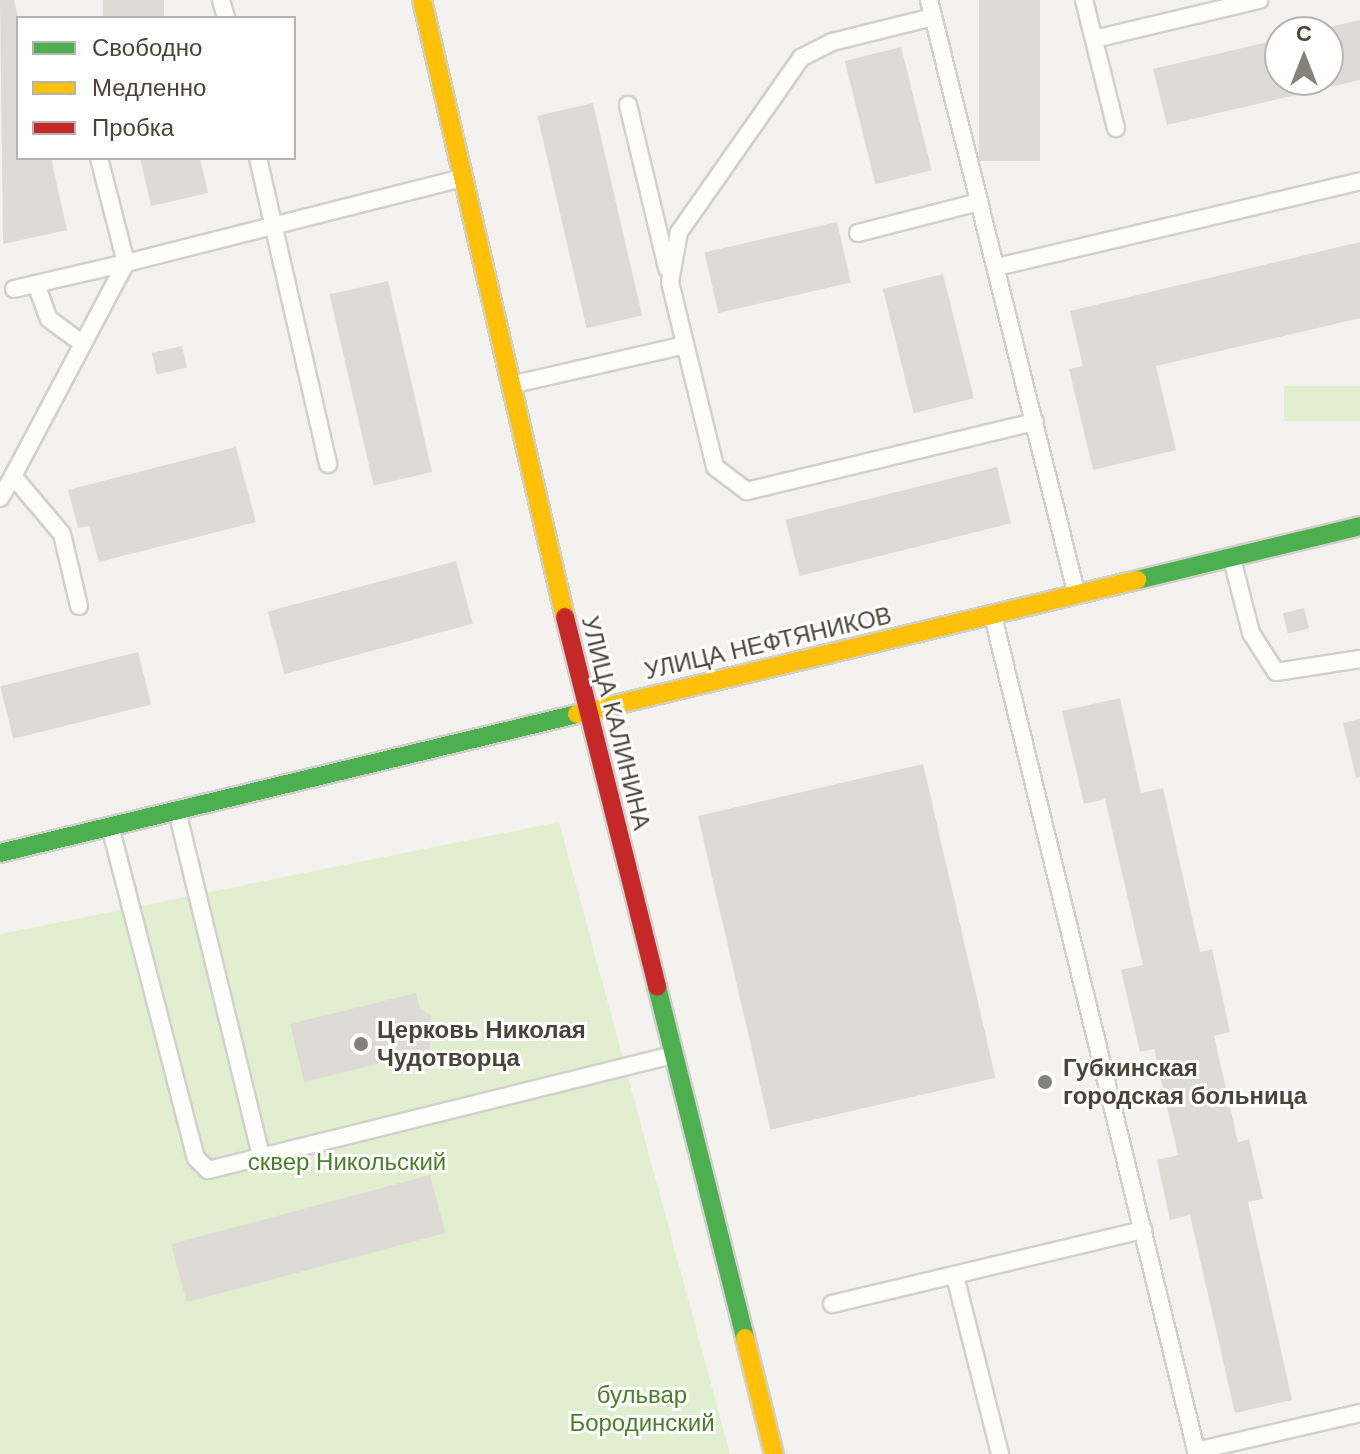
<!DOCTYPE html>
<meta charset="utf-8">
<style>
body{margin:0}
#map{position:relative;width:1360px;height:1454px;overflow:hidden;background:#f4f2ee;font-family:Arial,sans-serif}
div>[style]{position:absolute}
.green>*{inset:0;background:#e1eecf;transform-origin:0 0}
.building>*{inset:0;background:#dedbd6;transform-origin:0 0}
.roads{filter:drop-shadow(2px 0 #d2d0cb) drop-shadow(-2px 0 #d2d0cb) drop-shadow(0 2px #d2d0cb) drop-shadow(0 -2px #d2d0cb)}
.lane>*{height:16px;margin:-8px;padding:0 8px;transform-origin:8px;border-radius:8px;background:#fdfdfc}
.fast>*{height:18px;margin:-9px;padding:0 9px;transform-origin:9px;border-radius:9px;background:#4caf50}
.slow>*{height:18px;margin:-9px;padding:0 9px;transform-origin:9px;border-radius:9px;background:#ffc107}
.jam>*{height:18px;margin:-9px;padding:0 9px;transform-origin:9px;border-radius:9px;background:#c62828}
.dots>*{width:22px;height:22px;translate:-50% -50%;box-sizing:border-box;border:4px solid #fff;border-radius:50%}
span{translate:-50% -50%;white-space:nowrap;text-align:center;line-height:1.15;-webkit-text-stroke:6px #fff;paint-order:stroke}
.street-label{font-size:24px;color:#4b4439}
.poi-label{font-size:24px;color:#4b4439;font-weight:700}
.left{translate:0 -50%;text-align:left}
.park-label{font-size:24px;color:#4a7f2a}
.legend{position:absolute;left:16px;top:16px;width:280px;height:144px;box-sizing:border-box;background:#fff;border:2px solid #b7b4b0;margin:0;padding:10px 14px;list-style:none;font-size:24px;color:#4b4439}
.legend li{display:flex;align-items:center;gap:16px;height:40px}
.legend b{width:40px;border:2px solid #b7b4b0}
.north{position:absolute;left:1264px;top:16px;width:80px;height:80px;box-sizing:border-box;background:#fff;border:2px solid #b7b4b0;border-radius:50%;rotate:0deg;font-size:22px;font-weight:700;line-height:32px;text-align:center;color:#4b4439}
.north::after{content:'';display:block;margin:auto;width:28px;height:36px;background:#868178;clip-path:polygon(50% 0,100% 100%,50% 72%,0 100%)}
</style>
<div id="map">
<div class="green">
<div style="left:1360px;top:386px;width:35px;height:76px;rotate:90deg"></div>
<div style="clip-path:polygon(559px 822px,730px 1454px,0 1454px,0 934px)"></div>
</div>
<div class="building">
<div style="clip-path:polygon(0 0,14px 0,18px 17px,18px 158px,51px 158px,67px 230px,3px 244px)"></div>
<div style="left:103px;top:0;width:61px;height:18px"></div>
<div style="left:979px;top:0;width:61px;height:161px"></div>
<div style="clip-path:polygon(1360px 20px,1360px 80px,1167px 125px,1153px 69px,1280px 39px,1280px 80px,1328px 80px,1328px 32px,1313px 31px)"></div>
<div style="left:901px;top:47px;width:127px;height:58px;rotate:76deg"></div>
<div style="left:593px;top:103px;width:218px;height:57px;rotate:77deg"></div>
<div style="clip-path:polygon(140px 158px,200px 158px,208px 193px,151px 206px)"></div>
<div style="left:837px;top:222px;width:62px;height:136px;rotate:77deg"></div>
<div style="clip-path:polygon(1360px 242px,1360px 318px,1156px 366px,1176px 450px,1093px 470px,1069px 369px,1083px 366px,1070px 311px)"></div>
<div style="left:943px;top:274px;width:128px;height:62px;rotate:76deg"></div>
<div style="left:388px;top:281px;width:196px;height:60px;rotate:77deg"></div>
<div style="left:182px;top:346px;width:22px;height:31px;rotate:77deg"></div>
<div style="clip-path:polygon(236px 447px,256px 522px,99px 562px,89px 526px,78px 528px,68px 490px)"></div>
<div style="left:997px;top:467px;width:58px;height:218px;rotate:76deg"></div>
<div style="left:456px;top:561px;width:65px;height:195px;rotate:75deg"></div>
<div style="left:1304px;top:608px;width:21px;height:22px;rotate:76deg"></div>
<div style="left:138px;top:652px;width:54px;height:142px;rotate:76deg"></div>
<div style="clip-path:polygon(1120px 698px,1141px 793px,1163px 788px,1200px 952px,1212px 949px,1230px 1032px,1214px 1036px,1238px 1142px,1249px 1139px,1263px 1199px,1248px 1202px,1292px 1400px,1235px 1413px,1190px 1215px,1170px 1220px,1157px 1160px,1178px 1155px,1154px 1049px,1140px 1052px,1121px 970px,1143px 965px,1105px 799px,1084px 804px,1062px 711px)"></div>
<div style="clip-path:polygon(1360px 719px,1360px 777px,1356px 778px,1343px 723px)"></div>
<div style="left:923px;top:764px;width:322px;height:231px;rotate:77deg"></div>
<div style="clip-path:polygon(416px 993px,420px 1009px,431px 1015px,430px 1051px,304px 1082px,290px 1024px)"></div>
<div style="left:430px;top:1175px;width:60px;height:268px;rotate:75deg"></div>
</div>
<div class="roads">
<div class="lane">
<div style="left:221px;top:0;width:19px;rotate:74deg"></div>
<div style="left:929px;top:0;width:610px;rotate:76.05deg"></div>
<div style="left:1084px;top:0;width:132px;rotate:76deg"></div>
<div style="left:933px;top:17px;width:104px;rotate:166.1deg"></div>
<div style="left:832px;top:42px;width:35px;rotate:153deg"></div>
<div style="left:801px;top:58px;width:213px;rotate:125deg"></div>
<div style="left:679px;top:232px;width:51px;rotate:100.2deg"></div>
<div style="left:670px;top:282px;width:190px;rotate:76.3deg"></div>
<div style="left:715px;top:467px;width:40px;rotate:37deg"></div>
<div style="left:747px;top:491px;width:296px;rotate:-13.5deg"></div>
<div style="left:1094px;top:39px;width:170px;rotate:-13.3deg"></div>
<div style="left:628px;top:105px;width:168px;rotate:76.5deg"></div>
<div style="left:258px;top:158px;width:314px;rotate:77.1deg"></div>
<div style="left:858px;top:233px;width:125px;rotate:-14.4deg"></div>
<div style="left:997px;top:267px;width:373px;rotate:-13.3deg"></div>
<div style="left:36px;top:284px;width:37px;rotate:70deg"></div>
<div style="left:49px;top:319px;width:42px;rotate:36.3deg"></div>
<div style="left:14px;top:289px;width:115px;rotate:-13.1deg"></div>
<div style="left:126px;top:263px;width:108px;rotate:-104.4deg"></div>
<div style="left:515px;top:384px;width:174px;rotate:-12.9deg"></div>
<div style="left:0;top:498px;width:26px;rotate:-59deg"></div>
<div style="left:1232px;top:559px;width:76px;rotate:75.6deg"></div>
<div style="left:1251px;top:633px;width:46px;rotate:57.3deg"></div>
<div style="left:1276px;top:672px;width:85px;rotate:-8.8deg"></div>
<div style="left:79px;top:606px;width:74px;rotate:-103.3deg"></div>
<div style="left:62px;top:534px;width:76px;rotate:-130.2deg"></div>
<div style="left:13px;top:476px;width:241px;rotate:-62.1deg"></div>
<div style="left:126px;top:263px;width:348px;rotate:-14.2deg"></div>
<div style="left:993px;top:616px;width:862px;rotate:76.32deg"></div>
<div style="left:177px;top:811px;width:358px;rotate:76.3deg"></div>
<div style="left:111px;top:830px;width:339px;rotate:75.5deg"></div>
<div style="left:196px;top:1158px;width:17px;rotate:45deg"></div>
<div style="left:208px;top:1170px;width:479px;rotate:-13.9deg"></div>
<div style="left:955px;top:1276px;width:184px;rotate:75.8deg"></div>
<div style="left:832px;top:1304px;width:320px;rotate:-13.4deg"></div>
<div style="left:1196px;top:1451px;width:168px;rotate:-13deg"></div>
</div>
<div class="fast">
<div style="left:1137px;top:580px;width:229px;rotate:-13.6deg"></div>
<div style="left:0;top:853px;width:594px;rotate:-13.54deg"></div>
<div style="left:657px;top:987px;width:362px;rotate:75.9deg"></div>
</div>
<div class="slow">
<div style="left:422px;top:0;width:633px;rotate:76.95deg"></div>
<div style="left:577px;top:714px;width:576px;rotate:-13.46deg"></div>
<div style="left:745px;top:1338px;width:120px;rotate:76deg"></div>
</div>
<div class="jam">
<div style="left:565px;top:617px;width:381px;rotate:76deg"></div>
</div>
</div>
<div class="dots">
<div style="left:361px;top:1044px;background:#868178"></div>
<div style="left:1045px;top:1082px;background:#868178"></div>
</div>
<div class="street-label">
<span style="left:768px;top:643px;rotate:-13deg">УЛИЦА НЕФТЯНИКОВ</span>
<span style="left:616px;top:723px;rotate:76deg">УЛИЦА КАЛИНИНА</span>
</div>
<div class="poi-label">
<span class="left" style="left:377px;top:1044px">Церковь Николая<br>Чудотворца</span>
<span class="left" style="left:1063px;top:1082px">Губкинская<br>городская больница</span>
</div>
<div class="park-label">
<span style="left:347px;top:1162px">сквер Никольский</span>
<span style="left:642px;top:1409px">бульвар<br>Бородинский</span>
</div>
<ul class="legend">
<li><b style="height:10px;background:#4caf50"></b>Свободно</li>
<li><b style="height:10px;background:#ffc107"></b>Медленно</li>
<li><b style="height:10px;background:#c62828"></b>Пробка</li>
</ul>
<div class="north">С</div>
</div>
